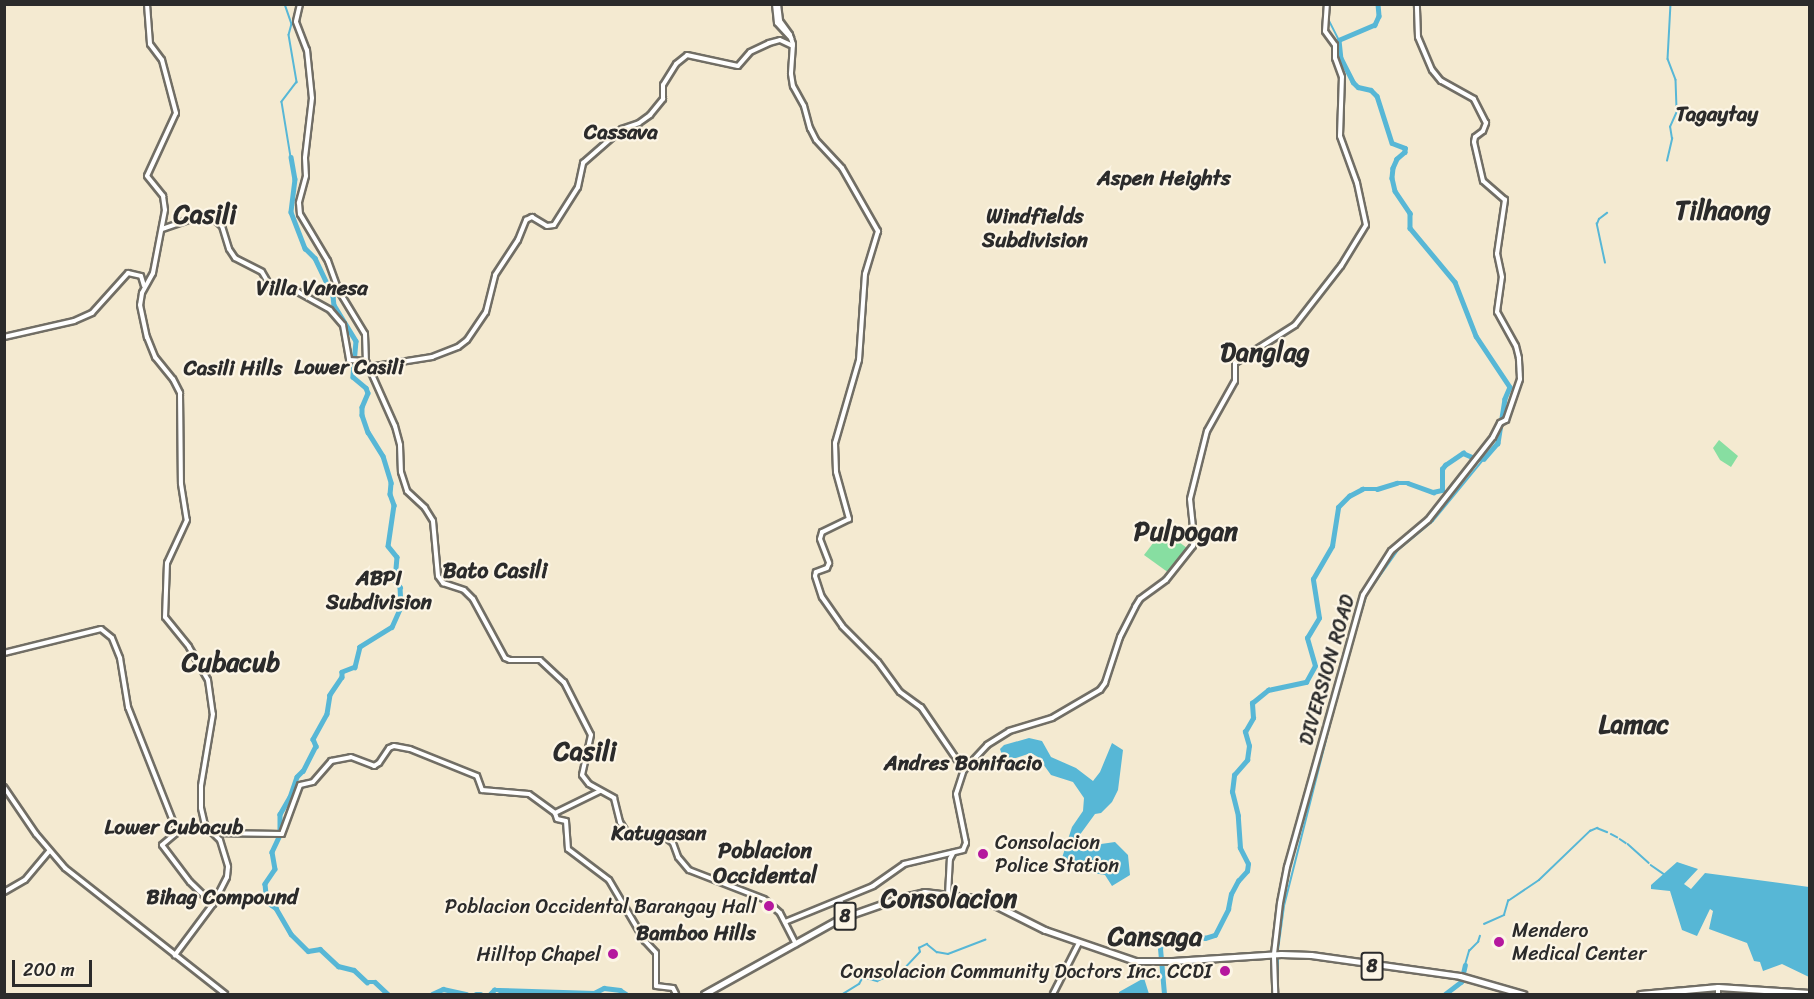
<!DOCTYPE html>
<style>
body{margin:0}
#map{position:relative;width:1814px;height:999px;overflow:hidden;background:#f4ead1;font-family:Sriracha,sans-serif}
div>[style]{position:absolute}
.green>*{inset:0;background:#87dea1}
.water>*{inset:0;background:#57b7d6}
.stream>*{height:1.5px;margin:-0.75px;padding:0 0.75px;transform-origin:0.75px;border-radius:0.75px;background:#57b7d6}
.river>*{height:4.5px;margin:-2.25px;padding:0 2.25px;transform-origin:2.25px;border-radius:2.25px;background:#57b7d6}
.roads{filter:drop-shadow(2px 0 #716e65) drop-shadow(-2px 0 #716e65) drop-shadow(0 2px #716e65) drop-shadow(0 -2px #716e65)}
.secondary>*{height:4px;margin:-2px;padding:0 2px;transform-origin:2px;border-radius:2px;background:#fff}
.primary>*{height:5px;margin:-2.5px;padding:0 2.5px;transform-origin:2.5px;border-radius:2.5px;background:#fff}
.dots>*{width:16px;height:16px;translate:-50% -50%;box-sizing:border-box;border:3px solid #fcf5e5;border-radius:50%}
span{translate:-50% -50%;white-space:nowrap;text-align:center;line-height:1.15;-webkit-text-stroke:4.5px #fcf5e5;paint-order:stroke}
.shield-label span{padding:2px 4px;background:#fcf5e5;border:2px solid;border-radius:4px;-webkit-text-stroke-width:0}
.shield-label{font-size:18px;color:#2b2b2b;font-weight:700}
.street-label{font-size:20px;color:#2b2b2b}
.poi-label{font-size:20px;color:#2b2b2b}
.left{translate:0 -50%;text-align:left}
.right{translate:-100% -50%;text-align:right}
.neighbourhood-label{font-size:21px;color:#2b2b2b;font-weight:700}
.quarter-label{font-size:22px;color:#2b2b2b;font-weight:700}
.district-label{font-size:26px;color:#2b2b2b;font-weight:700}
.frame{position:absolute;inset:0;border:6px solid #2b2b2b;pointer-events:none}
.scale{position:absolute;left:12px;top:960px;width:80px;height:27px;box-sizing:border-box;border:3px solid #2b2b2b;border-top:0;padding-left:8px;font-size:18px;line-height:21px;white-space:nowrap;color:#2b2b2b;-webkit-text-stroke:4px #fcf5e5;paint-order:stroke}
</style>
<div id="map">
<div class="green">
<div style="clip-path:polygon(1719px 440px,1738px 456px,1731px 467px,1720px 460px,1713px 448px)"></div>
<div style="clip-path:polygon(1160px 534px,1168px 534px,1187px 548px,1169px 573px,1144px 555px)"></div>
</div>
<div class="water">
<div style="clip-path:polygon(1029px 738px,1042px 741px,1051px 757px,1076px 768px,1093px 781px,1100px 772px,1112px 743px,1123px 750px,1118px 790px,1112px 802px,1101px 813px,1095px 814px,1079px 836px,1087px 846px,1115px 842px,1128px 855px,1130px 875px,1112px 886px,1105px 875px,1076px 870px,1061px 861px,1072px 827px,1083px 811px,1084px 798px,1073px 782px,1051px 775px,1038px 757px,1031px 753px,1016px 758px,1003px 758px,1000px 749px,1004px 745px)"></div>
<div style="clip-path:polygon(1677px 862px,1698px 869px,1684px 884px,1691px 889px,1705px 873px,1809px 887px,1809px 977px,1782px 964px,1763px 971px,1760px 962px,1754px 961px,1747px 943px,1709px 929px,1713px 911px,1710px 909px,1697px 936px,1682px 930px,1670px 891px,1651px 889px,1651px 885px)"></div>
<div style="clip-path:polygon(1144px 978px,1149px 994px,1119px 994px,1119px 992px)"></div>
</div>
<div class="stream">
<div style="left:285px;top:4px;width:21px;rotate:71deg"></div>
<div style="left:292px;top:24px;width:11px;rotate:105deg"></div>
<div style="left:289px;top:35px;width:48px;rotate:80.3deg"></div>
<div style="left:297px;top:82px;width:25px;rotate:127deg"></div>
<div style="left:282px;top:102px;width:56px;rotate:80.7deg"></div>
<div style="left:1331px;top:4px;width:14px;rotate:102deg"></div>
<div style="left:1328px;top:18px;width:25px;rotate:63deg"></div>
<div style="left:1671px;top:4px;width:55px;rotate:93.1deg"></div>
<div style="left:1668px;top:59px;width:22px;rotate:69deg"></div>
<div style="left:1676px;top:80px;width:27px;rotate:88deg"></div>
<div style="left:1667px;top:161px;width:23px;rotate:-77deg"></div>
<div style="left:1672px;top:139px;width:12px;rotate:-99deg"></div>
<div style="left:1670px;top:127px;width:17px;rotate:-66deg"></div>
<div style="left:1605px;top:263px;width:40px;rotate:-102deg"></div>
<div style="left:1597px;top:224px;width:5px;rotate:-68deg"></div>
<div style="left:1599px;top:219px;width:10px;rotate:-37deg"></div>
<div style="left:1611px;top:834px;width:7px;rotate:27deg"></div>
<div style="left:1620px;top:839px;width:7px;rotate:34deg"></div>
<div style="left:1628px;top:844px;width:28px;rotate:42deg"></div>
<div style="left:1651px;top:865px;width:16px;rotate:35deg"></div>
<div style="left:1484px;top:924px;width:22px;rotate:-24deg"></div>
<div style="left:1504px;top:915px;width:15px;rotate:-74deg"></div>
<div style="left:1508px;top:901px;width:37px;rotate:-34deg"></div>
<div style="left:1539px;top:880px;width:71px;rotate:-43.9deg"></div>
<div style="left:1590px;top:831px;width:8px;rotate:-23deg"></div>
<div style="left:1597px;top:828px;width:11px;rotate:22deg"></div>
<div style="left:1465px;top:965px;width:15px;rotate:-74deg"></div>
<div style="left:1469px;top:951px;width:13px;rotate:-45deg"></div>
<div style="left:1478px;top:942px;width:6px;rotate:-72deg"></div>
<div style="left:843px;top:994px;width:19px;rotate:-32deg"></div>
<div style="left:859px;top:984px;width:8px;rotate:-60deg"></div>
<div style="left:863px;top:977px;width:15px;rotate:16deg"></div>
<div style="left:877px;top:981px;width:8px;rotate:-23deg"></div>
<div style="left:884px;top:978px;width:4px;rotate:-90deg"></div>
<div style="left:884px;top:974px;width:21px;rotate:-14deg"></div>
<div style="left:904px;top:969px;width:23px;rotate:-47deg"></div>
<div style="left:920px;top:952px;width:4px;rotate:-104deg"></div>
<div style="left:919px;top:948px;width:9px;rotate:-27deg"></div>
<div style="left:927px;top:944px;width:13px;rotate:39deg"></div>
<div style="left:937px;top:952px;width:11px;rotate:10deg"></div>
<div style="left:948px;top:954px;width:40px;rotate:-21deg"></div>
<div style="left:1278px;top:994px;width:44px;rotate:-90deg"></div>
<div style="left:1278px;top:950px;width:44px;rotate:-82.2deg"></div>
<div style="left:1284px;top:906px;width:244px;rotate:-75.8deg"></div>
<div style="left:1344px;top:669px;width:78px;rotate:-73deg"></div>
<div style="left:1367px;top:594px;width:54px;rotate:-54.8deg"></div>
<div style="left:1398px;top:550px;width:45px;rotate:-39.6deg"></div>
<div style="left:1433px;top:521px;width:80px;rotate:-50.6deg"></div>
</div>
<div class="river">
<div style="left:1378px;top:4px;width:12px;rotate:85deg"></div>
<div style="left:1379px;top:16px;width:10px;rotate:114deg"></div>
<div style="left:1375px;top:25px;width:39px;rotate:157deg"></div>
<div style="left:1339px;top:40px;width:18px;rotate:84deg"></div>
<div style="left:1341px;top:58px;width:27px;rotate:63deg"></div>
<div style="left:1353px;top:82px;width:7px;rotate:45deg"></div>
<div style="left:1358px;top:87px;width:13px;rotate:13deg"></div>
<div style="left:1371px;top:90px;width:8px;rotate:45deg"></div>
<div style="left:1377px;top:96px;width:49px;rotate:72.3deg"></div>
<div style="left:1392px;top:143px;width:14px;rotate:21deg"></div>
<div style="left:1405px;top:148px;width:4px;rotate:90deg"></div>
<div style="left:1405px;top:152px;width:11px;rotate:139deg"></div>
<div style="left:1397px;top:159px;width:10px;rotate:114deg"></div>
<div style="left:1393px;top:168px;width:10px;rotate:96deg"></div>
<div style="left:1392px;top:178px;width:13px;rotate:77deg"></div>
<div style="left:1395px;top:191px;width:27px;rotate:56deg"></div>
<div style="left:1410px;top:213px;width:15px;rotate:90deg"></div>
<div style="left:1410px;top:228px;width:70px;rotate:50.2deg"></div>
<div style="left:1455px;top:282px;width:58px;rotate:68.7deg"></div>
<div style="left:1476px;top:336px;width:61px;rotate:56.3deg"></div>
<div style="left:1510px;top:387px;width:13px;rotate:113deg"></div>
<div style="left:1505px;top:399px;width:45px;rotate:99deg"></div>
<div style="left:1498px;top:443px;width:21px;rotate:131deg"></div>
<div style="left:1484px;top:459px;width:8px;rotate:180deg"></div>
<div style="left:291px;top:157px;width:22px;rotate:80deg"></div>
<div style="left:295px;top:179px;width:33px;rotate:97deg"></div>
<div style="left:291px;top:212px;width:39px;rotate:69deg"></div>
<div style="left:305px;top:248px;width:14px;rotate:45deg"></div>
<div style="left:315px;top:258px;width:42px;rotate:64.7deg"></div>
<div style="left:333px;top:296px;width:9px;rotate:84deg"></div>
<div style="left:334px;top:305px;width:42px;rotate:58.6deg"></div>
<div style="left:356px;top:341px;width:36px;rotate:95deg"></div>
<div style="left:353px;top:377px;width:17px;rotate:40deg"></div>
<div style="left:366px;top:388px;width:5px;rotate:68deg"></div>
<div style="left:368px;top:393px;width:15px;rotate:113deg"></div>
<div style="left:362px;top:407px;width:8px;rotate:90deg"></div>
<div style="left:362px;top:415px;width:18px;rotate:71deg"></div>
<div style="left:368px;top:432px;width:28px;rotate:58deg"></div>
<div style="left:383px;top:456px;width:28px;rotate:73deg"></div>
<div style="left:391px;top:483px;width:11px;rotate:95deg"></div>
<div style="left:390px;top:494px;width:12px;rotate:70deg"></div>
<div style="left:394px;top:505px;width:41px;rotate:98.3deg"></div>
<div style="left:388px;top:546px;width:14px;rotate:51deg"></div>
<div style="left:397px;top:557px;width:23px;rotate:95deg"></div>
<div style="left:395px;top:580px;width:9px;rotate:54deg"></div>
<div style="left:400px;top:587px;width:20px;rotate:87deg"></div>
<div style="left:401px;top:607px;width:22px;rotate:114deg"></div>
<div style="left:392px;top:627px;width:38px;rotate:148deg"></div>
<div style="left:360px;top:647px;width:21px;rotate:104deg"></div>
<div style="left:355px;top:667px;width:14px;rotate:159deg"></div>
<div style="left:342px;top:672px;width:5px;rotate:90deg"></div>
<div style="left:342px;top:677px;width:22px;rotate:124deg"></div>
<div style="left:330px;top:695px;width:19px;rotate:99deg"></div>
<div style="left:327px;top:714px;width:29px;rotate:119deg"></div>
<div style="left:313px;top:739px;width:8px;rotate:67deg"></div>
<div style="left:316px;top:746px;width:28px;rotate:117deg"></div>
<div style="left:303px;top:771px;width:8px;rotate:135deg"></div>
<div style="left:297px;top:777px;width:21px;rotate:109deg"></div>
<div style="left:290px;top:797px;width:20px;rotate:120deg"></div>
<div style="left:280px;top:814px;width:21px;rotate:90deg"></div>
<div style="left:280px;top:835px;width:19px;rotate:115deg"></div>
<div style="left:272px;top:852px;width:17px;rotate:80deg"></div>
<div style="left:275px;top:869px;width:18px;rotate:124deg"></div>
<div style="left:265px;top:884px;width:18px;rotate:84deg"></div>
<div style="left:267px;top:902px;width:11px;rotate:34deg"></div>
<div style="left:276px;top:908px;width:30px;rotate:60deg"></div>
<div style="left:291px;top:934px;width:24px;rotate:45deg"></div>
<div style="left:308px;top:951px;width:12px;rotate:-9deg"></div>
<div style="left:320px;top:949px;width:25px;rotate:43deg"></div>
<div style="left:338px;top:966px;width:16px;rotate:14deg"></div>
<div style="left:354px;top:970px;width:18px;rotate:43deg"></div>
<div style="left:367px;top:982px;width:8px"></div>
<div style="left:375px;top:982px;width:18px;rotate:43deg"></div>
<div style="left:432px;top:994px;width:12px;rotate:-24deg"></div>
<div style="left:443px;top:989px;width:24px;rotate:12deg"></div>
<div style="left:476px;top:994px;width:5px"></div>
<div style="left:490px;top:994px;width:6px;rotate:-45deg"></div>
<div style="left:494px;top:990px;width:5px"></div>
<div style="left:499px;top:990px;width:95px;rotate:1.8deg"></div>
<div style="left:594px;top:993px;width:11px;rotate:-27deg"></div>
<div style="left:604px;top:988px;width:16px;rotate:7deg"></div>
<div style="left:620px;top:990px;width:7px;rotate:34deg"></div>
<div style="left:1164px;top:994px;width:46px;rotate:-95deg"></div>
<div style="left:1160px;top:948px;width:7px;rotate:-63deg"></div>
<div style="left:1163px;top:942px;width:15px;rotate:-37deg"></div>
<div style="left:1175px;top:933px;width:30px;rotate:9deg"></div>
<div style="left:1205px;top:938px;width:10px;rotate:-17deg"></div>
<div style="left:1215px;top:935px;width:29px;rotate:-63deg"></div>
<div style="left:1228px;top:909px;width:15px;rotate:-79deg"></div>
<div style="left:1231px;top:894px;width:15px;rotate:-62deg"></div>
<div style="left:1238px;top:881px;width:13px;rotate:-48deg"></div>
<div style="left:1247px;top:871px;width:7px;rotate:-82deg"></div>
<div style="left:1248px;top:864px;width:18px;rotate:-117deg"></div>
<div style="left:1240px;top:848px;width:32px;rotate:-94deg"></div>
<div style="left:1238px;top:816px;width:25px;rotate:-104deg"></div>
<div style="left:1232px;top:792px;width:17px;rotate:-83deg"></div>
<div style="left:1234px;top:775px;width:20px;rotate:-49deg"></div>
<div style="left:1247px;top:760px;width:14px;rotate:-82deg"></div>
<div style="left:1249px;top:746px;width:15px;rotate:-106deg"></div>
<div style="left:1245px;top:732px;width:16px;rotate:-60deg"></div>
<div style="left:1253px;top:718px;width:15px;rotate:-94deg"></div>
<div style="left:1252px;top:703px;width:21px;rotate:-39deg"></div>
<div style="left:1268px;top:690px;width:39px;rotate:-12deg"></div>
<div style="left:1306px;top:682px;width:18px;rotate:-61deg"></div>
<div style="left:1315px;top:666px;width:29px;rotate:-106deg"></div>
<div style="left:1307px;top:638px;width:23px;rotate:-59deg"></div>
<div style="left:1319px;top:618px;width:39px;rotate:-99deg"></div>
<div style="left:1313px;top:579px;width:38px;rotate:-60deg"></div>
<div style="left:1332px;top:546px;width:39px;rotate:-81deg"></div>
<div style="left:1338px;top:507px;width:16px;rotate:-45deg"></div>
<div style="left:1349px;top:496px;width:15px;rotate:-28deg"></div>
<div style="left:1362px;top:489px;width:15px"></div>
<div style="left:1377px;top:489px;width:21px;rotate:-17deg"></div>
<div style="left:1397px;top:483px;width:11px"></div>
<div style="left:1408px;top:483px;width:27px;rotate:20deg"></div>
<div style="left:1433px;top:492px;width:9px;rotate:-13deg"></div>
<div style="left:1442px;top:490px;width:21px;rotate:-90deg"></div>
<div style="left:1442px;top:469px;width:5px;rotate:-53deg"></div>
<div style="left:1445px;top:465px;width:22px;rotate:-34deg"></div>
<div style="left:1463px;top:453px;width:12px;rotate:24deg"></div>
<div style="left:1445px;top:994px;width:20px;rotate:-37deg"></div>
<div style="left:1461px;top:982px;width:17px;rotate:-77deg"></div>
</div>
<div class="roads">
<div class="secondary">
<div style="left:147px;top:4px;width:40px;rotate:85.7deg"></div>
<div style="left:150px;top:44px;width:20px;rotate:53deg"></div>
<div style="left:162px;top:60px;width:55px;rotate:75.2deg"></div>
<div style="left:176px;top:113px;width:69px;rotate:114.7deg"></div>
<div style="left:147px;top:176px;width:26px;rotate:51deg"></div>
<div style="left:163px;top:196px;width:14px;rotate:82deg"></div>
<div style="left:165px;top:210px;width:64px;rotate:100.8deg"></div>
<div style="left:153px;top:273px;width:23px;rotate:119deg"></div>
<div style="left:142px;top:293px;width:12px;rotate:99deg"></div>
<div style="left:140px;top:305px;width:33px;rotate:78deg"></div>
<div style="left:147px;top:337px;width:22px;rotate:68deg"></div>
<div style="left:155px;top:357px;width:28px;rotate:51deg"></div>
<div style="left:173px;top:379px;width:16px;rotate:63deg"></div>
<div style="left:180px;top:393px;width:91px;rotate:89.4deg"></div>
<div style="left:181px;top:484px;width:36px;rotate:81deg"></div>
<div style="left:187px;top:520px;width:47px;rotate:114.9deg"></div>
<div style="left:167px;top:563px;width:54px;rotate:92.1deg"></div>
<div style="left:165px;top:617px;width:38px;rotate:51deg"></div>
<div style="left:189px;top:647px;width:38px;rotate:60deg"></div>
<div style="left:208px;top:680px;width:34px;rotate:82deg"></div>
<div style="left:213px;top:714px;width:73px;rotate:99.5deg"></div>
<div style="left:201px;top:786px;width:22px;rotate:90deg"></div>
<div style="left:201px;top:808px;width:17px;rotate:77deg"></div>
<div style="left:205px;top:825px;width:21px;rotate:45deg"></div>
<div style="left:220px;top:840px;width:28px;rotate:73deg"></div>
<div style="left:228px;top:867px;width:10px;rotate:96deg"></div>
<div style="left:227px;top:877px;width:30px;rotate:117deg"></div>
<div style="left:213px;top:904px;width:64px;rotate:126.7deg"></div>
<div style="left:300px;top:4px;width:18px;rotate:103deg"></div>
<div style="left:296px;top:22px;width:30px;rotate:69deg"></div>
<div style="left:307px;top:50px;width:48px;rotate:84.1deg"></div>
<div style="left:312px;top:98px;width:60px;rotate:96.7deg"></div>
<div style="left:305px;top:158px;width:18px;rotate:87deg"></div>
<div style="left:306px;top:176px;width:28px;rotate:105deg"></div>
<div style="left:299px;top:203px;width:11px;rotate:85deg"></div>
<div style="left:300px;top:214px;width:55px;rotate:59.2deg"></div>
<div style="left:328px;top:261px;width:32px;rotate:70deg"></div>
<div style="left:339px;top:291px;width:50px;rotate:58.8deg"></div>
<div style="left:365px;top:334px;width:27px;rotate:88deg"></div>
<div style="left:366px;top:361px;width:71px;rotate:66deg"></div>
<div style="left:395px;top:426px;width:20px;rotate:75deg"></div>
<div style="left:400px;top:445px;width:27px;rotate:88deg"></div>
<div style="left:401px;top:472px;width:20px;rotate:72deg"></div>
<div style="left:407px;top:491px;width:25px;rotate:43deg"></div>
<div style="left:425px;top:508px;width:15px;rotate:58deg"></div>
<div style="left:433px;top:521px;width:55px;rotate:84.8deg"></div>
<div style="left:438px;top:576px;width:9px;rotate:54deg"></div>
<div style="left:443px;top:583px;width:22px;rotate:18deg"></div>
<div style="left:464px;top:590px;width:13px;rotate:45deg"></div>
<div style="left:473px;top:599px;width:67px;rotate:61.5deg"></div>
<div style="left:505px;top:658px;width:5px;rotate:22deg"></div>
<div style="left:510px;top:660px;width:30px"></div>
<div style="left:540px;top:660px;width:33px;rotate:43deg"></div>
<div style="left:564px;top:682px;width:59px;rotate:63deg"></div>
<div style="left:591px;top:735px;width:41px;rotate:102.7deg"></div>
<div style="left:582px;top:775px;width:11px;rotate:52deg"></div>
<div style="left:589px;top:784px;width:29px;rotate:29deg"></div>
<div style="left:614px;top:798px;width:25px;rotate:76deg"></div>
<div style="left:620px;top:822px;width:13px;rotate:58deg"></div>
<div style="left:627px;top:833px;width:8px;rotate:23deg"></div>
<div style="left:634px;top:836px;width:18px;rotate:-9deg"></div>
<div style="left:652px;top:833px;width:14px;rotate:17deg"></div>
<div style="left:665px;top:837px;width:10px;rotate:37deg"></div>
<div style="left:673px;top:843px;width:15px;rotate:70deg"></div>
<div style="left:678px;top:857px;width:17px;rotate:50deg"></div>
<div style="left:689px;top:870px;width:80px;rotate:21.1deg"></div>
<div style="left:764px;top:899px;width:21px;rotate:41deg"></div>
<div style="left:780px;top:913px;width:35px;rotate:63deg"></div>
<div style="left:775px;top:4px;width:19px;rotate:84deg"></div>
<div style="left:777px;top:23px;width:21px;rotate:47deg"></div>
<div style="left:778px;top:4px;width:17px;rotate:83deg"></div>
<div style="left:780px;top:21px;width:17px;rotate:54deg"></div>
<div style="left:790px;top:35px;width:9px;rotate:72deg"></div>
<div style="left:793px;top:44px;width:30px;rotate:94deg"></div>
<div style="left:791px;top:74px;width:12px;rotate:81deg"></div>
<div style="left:793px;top:86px;width:23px;rotate:61deg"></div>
<div style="left:804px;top:106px;width:23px;rotate:75deg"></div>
<div style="left:810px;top:128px;width:13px;rotate:63deg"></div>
<div style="left:816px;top:140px;width:38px;rotate:47deg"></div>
<div style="left:842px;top:168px;width:73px;rotate:60.3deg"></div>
<div style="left:878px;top:231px;width:45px;rotate:106.8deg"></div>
<div style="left:865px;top:274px;width:86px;rotate:94deg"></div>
<div style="left:859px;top:360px;width:86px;rotate:106.1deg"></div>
<div style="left:835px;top:443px;width:29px;rotate:88deg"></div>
<div style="left:836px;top:472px;width:49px;rotate:74.5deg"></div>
<div style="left:849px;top:519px;width:30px;rotate:154deg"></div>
<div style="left:822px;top:532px;width:7px;rotate:106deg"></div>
<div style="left:820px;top:539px;width:26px;rotate:69deg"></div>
<div style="left:829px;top:563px;width:5px;rotate:112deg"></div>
<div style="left:827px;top:568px;width:12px;rotate:160deg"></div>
<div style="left:816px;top:572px;width:4px;rotate:104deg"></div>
<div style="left:815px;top:576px;width:22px;rotate:72deg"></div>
<div style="left:822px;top:597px;width:35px;rotate:55deg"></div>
<div style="left:842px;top:626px;width:51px;rotate:45deg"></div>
<div style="left:878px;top:662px;width:37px;rotate:54deg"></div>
<div style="left:900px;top:692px;width:26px;rotate:36deg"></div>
<div style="left:921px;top:707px;width:76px;rotate:55.7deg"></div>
<div style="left:162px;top:229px;width:39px;rotate:-19deg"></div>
<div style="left:199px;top:216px;width:13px;rotate:4deg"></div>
<div style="left:212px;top:217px;width:13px;rotate:42deg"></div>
<div style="left:222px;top:226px;width:24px;rotate:73deg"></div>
<div style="left:229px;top:249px;width:11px;rotate:56deg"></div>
<div style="left:235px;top:258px;width:30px;rotate:27deg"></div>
<div style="left:262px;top:272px;width:22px;rotate:60deg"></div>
<div style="left:273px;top:291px;width:25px;rotate:2deg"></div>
<div style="left:298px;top:292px;width:37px;rotate:29deg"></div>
<div style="left:330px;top:310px;width:20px;rotate:49deg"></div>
<div style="left:343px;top:325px;width:36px;rotate:80deg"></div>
<div style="left:349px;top:360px;width:17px;rotate:3deg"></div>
<div style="left:4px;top:337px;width:72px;rotate:-12.9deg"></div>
<div style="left:74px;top:321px;width:20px;rotate:-24deg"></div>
<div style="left:92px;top:313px;width:54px;rotate:-48deg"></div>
<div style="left:128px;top:273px;width:13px;rotate:13deg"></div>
<div style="left:141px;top:276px;width:10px;rotate:73deg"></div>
<div style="left:369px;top:367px;width:64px;rotate:-9deg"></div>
<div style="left:432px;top:357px;width:28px;rotate:-21deg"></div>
<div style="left:458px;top:347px;width:11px;rotate:-38deg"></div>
<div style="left:467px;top:340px;width:34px;rotate:-56deg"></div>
<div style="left:486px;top:312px;width:38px;rotate:-76deg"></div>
<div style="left:495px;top:275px;width:42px;rotate:-56.7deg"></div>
<div style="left:518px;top:240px;width:22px;rotate:-68deg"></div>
<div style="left:526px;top:220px;width:7px;rotate:-27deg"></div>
<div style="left:532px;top:217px;width:17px;rotate:31deg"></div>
<div style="left:547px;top:226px;width:7px;rotate:-8deg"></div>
<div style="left:554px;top:225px;width:45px;rotate:-57.7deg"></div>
<div style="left:578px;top:187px;width:25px;rotate:-78deg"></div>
<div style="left:583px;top:163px;width:52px;rotate:-41.1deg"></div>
<div style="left:622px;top:129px;width:18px;rotate:-19deg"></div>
<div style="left:639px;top:123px;width:14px;rotate:-36deg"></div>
<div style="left:650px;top:115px;width:21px;rotate:-51deg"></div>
<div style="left:663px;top:99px;width:14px;rotate:-90deg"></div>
<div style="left:663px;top:85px;width:25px;rotate:-58deg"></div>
<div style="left:676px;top:64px;width:14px;rotate:-39deg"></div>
<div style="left:687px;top:55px;width:52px;rotate:12.2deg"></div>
<div style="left:738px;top:66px;width:18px;rotate:-49deg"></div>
<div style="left:750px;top:52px;width:21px;rotate:-25deg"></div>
<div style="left:769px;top:43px;width:11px;rotate:-15deg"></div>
<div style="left:780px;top:40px;width:14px;rotate:25deg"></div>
<div style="left:4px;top:653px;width:100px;rotate:-13.9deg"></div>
<div style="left:101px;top:629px;width:14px;rotate:39deg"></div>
<div style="left:112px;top:638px;width:22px;rotate:68deg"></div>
<div style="left:120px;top:658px;width:50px;rotate:80.7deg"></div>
<div style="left:128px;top:707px;width:131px;rotate:68.5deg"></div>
<div style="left:176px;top:829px;width:5px;rotate:101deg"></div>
<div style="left:175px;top:834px;width:17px;rotate:140deg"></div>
<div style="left:162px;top:845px;width:46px;rotate:52.9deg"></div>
<div style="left:190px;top:882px;width:32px;rotate:44deg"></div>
<div style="left:4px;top:787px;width:57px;rotate:55.8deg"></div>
<div style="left:36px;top:834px;width:45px;rotate:49.5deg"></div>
<div style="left:65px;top:868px;width:204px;rotate:38.2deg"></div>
<div style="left:555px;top:813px;width:50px;rotate:-26.1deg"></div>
<div style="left:213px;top:833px;width:69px;rotate:0.8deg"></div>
<div style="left:282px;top:834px;width:52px;rotate:-69.8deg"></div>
<div style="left:300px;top:785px;width:13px;rotate:-13deg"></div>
<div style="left:313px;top:782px;width:28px;rotate:-49deg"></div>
<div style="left:331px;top:761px;width:20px;rotate:-11deg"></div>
<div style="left:351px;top:757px;width:25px;rotate:21deg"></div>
<div style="left:374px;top:766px;width:6px;rotate:-31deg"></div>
<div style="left:379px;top:763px;width:18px;rotate:-56deg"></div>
<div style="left:389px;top:748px;width:5px;rotate:-22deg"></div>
<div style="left:394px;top:746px;width:16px;rotate:11deg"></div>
<div style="left:410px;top:749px;width:72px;rotate:21.9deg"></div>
<div style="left:477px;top:776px;width:15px;rotate:70deg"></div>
<div style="left:482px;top:790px;width:47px;rotate:4.9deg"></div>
<div style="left:529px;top:794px;width:32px;rotate:36deg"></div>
<div style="left:555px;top:813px;width:6px;rotate:72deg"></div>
<div style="left:557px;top:819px;width:9px;rotate:13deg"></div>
<div style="left:566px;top:821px;width:28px;rotate:86deg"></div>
<div style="left:568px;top:849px;width:51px;rotate:37.1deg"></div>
<div style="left:609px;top:880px;width:71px;rotate:59.5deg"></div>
<div style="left:645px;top:941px;width:16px;rotate:47deg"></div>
<div style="left:656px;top:953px;width:33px;rotate:90deg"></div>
<div style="left:656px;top:986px;width:17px;rotate:7deg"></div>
<div style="left:673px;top:988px;width:7px;rotate:63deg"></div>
<div style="left:4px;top:892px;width:24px;rotate:-30deg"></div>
<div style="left:25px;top:880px;width:38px;rotate:-50deg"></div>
<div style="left:948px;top:895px;width:36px;rotate:-87deg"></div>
<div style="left:950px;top:859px;width:7px;rotate:-63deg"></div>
<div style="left:840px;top:900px;width:19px;rotate:65deg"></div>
<div style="left:785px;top:922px;width:95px;rotate:-22.2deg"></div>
<div style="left:873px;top:886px;width:38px;rotate:-35deg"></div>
<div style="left:904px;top:864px;width:61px;rotate:-13.3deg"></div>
<div style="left:963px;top:850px;width:8px;rotate:-67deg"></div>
<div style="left:966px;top:843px;width:50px;rotate:-101.5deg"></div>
<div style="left:956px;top:794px;width:25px;rotate:-72deg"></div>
<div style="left:964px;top:770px;width:34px;rotate:-47deg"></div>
<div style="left:987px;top:745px;width:26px;rotate:-32deg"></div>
<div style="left:1009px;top:731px;width:45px;rotate:-16.8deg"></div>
<div style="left:1052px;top:718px;width:56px;rotate:-30.3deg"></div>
<div style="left:1100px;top:690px;width:9px;rotate:-54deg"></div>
<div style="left:1105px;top:683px;width:48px;rotate:-71.9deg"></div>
<div style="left:1120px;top:637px;width:34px;rotate:-63deg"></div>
<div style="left:1135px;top:607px;width:9px;rotate:-58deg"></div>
<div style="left:1140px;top:599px;width:32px;rotate:-36deg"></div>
<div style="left:1166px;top:580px;width:43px;rotate:-51.5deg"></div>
<div style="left:1193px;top:546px;width:9px;rotate:-84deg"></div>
<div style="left:1194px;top:537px;width:38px;rotate:-96deg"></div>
<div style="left:1190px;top:499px;width:70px;rotate:-76deg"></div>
<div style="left:1207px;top:431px;width:57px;rotate:-60.8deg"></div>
<div style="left:1235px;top:381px;width:18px;rotate:-90deg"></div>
<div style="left:1235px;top:363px;width:71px;rotate:-32.3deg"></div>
<div style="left:1295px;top:325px;width:75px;rotate:-52.1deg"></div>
<div style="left:1341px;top:266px;width:48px;rotate:-58.6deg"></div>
<div style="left:1366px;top:225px;width:43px;rotate:-102.1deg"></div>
<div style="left:1357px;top:183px;width:50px;rotate:-109.9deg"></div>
<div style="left:1340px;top:136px;width:59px;rotate:-88.1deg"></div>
<div style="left:1342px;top:77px;width:20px;rotate:-110deg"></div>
<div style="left:1335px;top:58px;width:13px;rotate:-90deg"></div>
<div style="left:1335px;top:45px;width:17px;rotate:-126deg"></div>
<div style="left:1325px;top:31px;width:27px;rotate:-86deg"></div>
<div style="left:1274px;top:954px;width:51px;rotate:-83.3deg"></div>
<div style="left:1280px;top:903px;width:37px;rotate:-79deg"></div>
<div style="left:1287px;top:867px;width:282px;rotate:-74.4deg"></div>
<div style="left:1363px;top:595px;width:52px;rotate:-57.5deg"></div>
<div style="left:1391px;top:551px;width:48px;rotate:-40deg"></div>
<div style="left:1428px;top:520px;width:105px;rotate:-51.9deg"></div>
<div style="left:1493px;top:437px;width:16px;rotate:-63deg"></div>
<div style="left:1500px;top:423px;width:7px;rotate:-27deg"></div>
<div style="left:1506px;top:420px;width:43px;rotate:-71.1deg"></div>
<div style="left:1520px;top:379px;width:21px;rotate:-93deg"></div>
<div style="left:1519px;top:358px;width:12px;rotate:-104deg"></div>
<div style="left:1516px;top:346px;width:39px;rotate:-119deg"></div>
<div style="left:1497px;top:312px;width:35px;rotate:-82deg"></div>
<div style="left:1502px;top:277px;width:24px;rotate:-102deg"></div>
<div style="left:1497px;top:254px;width:55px;rotate:-81.6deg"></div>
<div style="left:1505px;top:200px;width:29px;rotate:-139deg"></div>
<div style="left:1483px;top:181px;width:40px;rotate:-103deg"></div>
<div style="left:1474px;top:142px;width:5px;rotate:-79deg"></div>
<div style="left:1475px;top:137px;width:10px;rotate:-37deg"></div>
<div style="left:1483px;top:131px;width:9px;rotate:-69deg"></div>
<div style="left:1486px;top:123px;width:27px;rotate:-117deg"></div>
<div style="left:1474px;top:99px;width:38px;rotate:-151deg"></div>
<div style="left:1441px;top:81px;width:14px;rotate:-129deg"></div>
<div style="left:1432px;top:70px;width:36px;rotate:-113deg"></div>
<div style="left:1418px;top:37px;width:33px;rotate:-92deg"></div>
<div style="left:1274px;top:957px;width:37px;rotate:88deg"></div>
<div style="left:1053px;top:994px;width:57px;rotate:-63deg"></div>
<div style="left:1718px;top:994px;width:7px;rotate:-90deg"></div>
</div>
<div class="primary">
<div style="left:704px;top:994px;width:154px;rotate:-29.1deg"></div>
<div style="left:839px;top:919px;width:64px;rotate:-19.3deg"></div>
<div style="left:899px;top:898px;width:26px;rotate:-13deg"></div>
<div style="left:924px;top:892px;width:59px;rotate:6.8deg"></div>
<div style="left:983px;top:899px;width:69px;rotate:26.6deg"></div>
<div style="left:1045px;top:930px;width:95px;rotate:19deg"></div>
<div style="left:1135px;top:961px;width:38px"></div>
<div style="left:1173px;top:961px;width:108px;rotate:-3.7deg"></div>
<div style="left:1281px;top:954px;width:30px;rotate:2deg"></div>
<div style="left:1311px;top:955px;width:150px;rotate:8deg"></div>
<div style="left:1460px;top:976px;width:66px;rotate:15.9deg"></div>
<div style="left:1640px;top:994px;width:78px;rotate:-5.1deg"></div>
<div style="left:1718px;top:987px;width:92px;rotate:3.7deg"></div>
</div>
</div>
<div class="dots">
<div style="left:983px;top:854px;background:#b5179e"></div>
<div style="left:769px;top:906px;background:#b5179e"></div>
<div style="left:1499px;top:942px;background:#b5179e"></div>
<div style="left:613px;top:954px;background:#b5179e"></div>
<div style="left:1225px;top:971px;background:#b5179e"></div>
</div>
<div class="shield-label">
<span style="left:845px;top:916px">8</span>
<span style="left:1372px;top:966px">8</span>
</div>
<div class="street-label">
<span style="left:1327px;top:670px;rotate:-74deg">DIVERSION ROAD</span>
</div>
<div class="poi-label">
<span class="left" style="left:995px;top:854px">Consolacion<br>Police Station</span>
<span class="right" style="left:757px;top:906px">Poblacion Occidental Barangay Hall</span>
<span class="left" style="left:1512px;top:942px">Mendero<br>Medical Center</span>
<span class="right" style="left:601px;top:954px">Hilltop Chapel</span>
<span class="right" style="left:1212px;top:971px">Consolacion Community Doctors Inc. CCDI</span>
</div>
<div class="neighbourhood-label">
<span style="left:1717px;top:114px">Tagaytay</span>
<span style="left:621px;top:132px">Cassava</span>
<span style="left:1164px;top:178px">Aspen Heights</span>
<span style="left:1035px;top:228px">Windfields<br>Subdivision</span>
<span style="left:312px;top:288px">Villa Vanesa</span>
<span style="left:349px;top:367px">Lower Casili</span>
<span style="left:233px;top:368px">Casili Hills</span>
<span style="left:379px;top:590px">ABPI<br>Subdivision</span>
<span style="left:963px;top:763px">Andres Bonifacio</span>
<span style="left:174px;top:827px">Lower Cubacub</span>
<span style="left:659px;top:833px">Katugasan</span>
<span style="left:222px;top:897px">Bihag Compound</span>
<span style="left:696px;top:933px">Bamboo Hills</span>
</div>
<div class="quarter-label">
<span style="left:495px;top:571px">Bato Casili</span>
<span style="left:765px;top:863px">Poblacion<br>Occidental</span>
</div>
<div class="district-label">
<span style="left:1723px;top:211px">Tilhaong</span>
<span style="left:205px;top:215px">Casili</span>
<span style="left:1265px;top:353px">Danglag</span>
<span style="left:1186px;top:532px">Pulpogan</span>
<span style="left:231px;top:663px">Cubacub</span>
<span style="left:1634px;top:725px">Lamac</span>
<span style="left:585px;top:752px">Casili</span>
<span style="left:949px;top:899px">Consolacion</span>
<span style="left:1155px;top:937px">Cansaga</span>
</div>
<div class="frame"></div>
<div class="scale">200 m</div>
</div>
